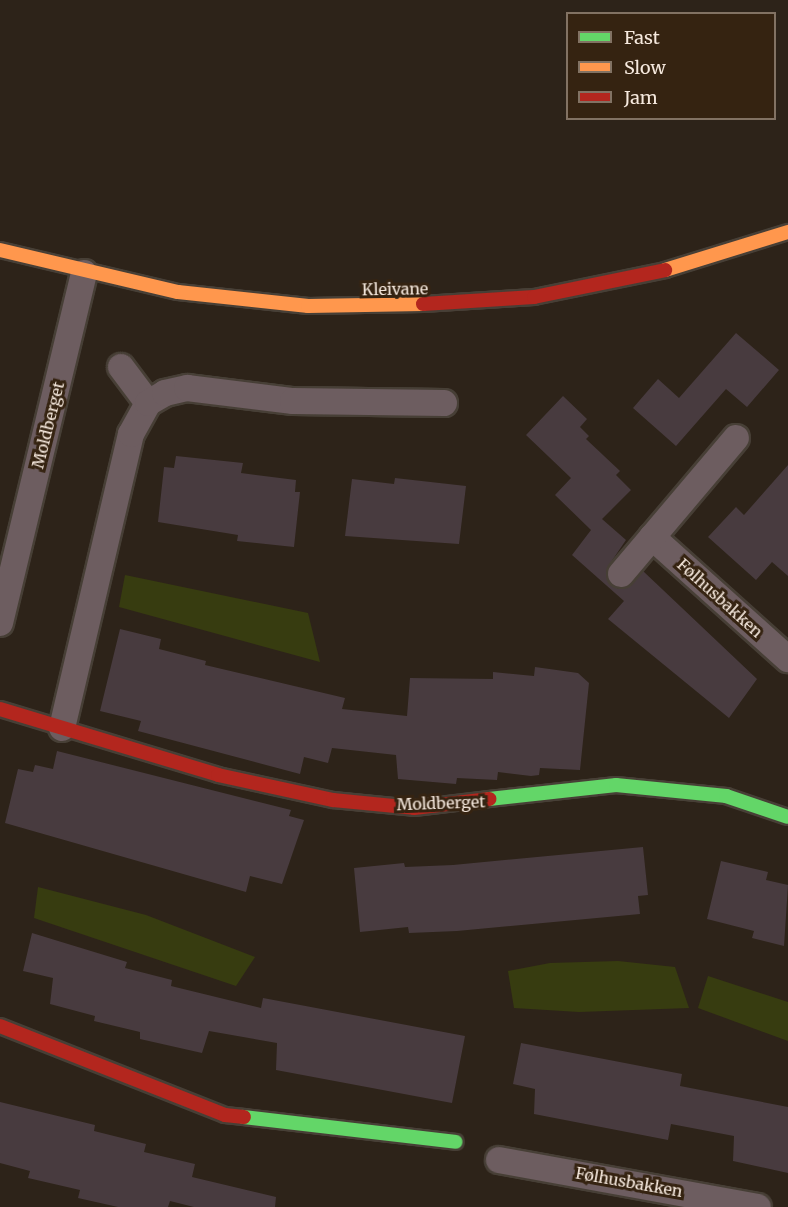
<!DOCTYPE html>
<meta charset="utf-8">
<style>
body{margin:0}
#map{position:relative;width:788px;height:1207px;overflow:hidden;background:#2d2319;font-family:Merriweather,serif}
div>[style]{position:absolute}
.green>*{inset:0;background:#373c10}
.building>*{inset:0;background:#483b3f}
.roads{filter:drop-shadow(2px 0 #473f36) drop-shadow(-2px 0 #473f36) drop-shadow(0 2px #473f36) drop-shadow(0 -2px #473f36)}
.street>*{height:26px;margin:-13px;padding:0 13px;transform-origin:13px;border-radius:13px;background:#6d5d60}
.fast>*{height:14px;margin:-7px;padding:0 7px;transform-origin:7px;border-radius:7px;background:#63d668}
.slow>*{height:14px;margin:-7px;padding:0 7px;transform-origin:7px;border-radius:7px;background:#ff974d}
.jam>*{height:14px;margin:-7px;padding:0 7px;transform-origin:7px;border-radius:7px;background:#b3261e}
span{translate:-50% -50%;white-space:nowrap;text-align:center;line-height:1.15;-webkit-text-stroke:6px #352311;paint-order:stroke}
.street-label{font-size:16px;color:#f6e9de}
.legend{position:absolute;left:566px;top:12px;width:210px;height:108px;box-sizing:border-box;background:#352311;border:2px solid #827263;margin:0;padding:8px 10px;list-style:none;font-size:18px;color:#f6e9de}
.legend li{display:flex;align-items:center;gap:12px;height:30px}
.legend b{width:30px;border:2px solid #827263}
</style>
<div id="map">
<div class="green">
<div style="clip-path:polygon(125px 575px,308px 613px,320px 662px,119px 607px)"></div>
<div style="clip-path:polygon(38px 887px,146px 915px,255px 957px,236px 986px,34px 918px)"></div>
<div style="clip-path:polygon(618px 961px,675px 967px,689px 1008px,579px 1012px,514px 1008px,508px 971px,550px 963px)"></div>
<div style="clip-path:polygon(708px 976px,788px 1002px,788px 1041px,698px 1008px)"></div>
</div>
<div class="building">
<div style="clip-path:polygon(736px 333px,779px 370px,747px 407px,726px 389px,676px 446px,633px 408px,658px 379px,679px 398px)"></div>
<div style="clip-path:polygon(563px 396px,587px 419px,580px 427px,589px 436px,586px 439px,620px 471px,616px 475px,631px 490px,602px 519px,626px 540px,609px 565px,607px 580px,618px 589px,626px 588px,643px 571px,757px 679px,729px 718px,608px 619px,624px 601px,572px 555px,591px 530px,555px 495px,571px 478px,526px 435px)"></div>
<div style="clip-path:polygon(176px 456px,243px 463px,241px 473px,296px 480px,295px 492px,300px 492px,294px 547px,237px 541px,238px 535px,158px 522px,164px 467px,174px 468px)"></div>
<div style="clip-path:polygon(788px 465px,788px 576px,772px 562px,756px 580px,708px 537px,736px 507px,744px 515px)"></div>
<div style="clip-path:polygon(395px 478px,466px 486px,459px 544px,345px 536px,352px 479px,394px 484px)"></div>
<div style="clip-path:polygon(120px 629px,161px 639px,159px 649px,206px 661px,205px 665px,345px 698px,342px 709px,407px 716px,410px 678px,493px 679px,493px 672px,534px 676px,535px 667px,578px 673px,589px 683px,580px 770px,540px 768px,539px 775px,531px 776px,498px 772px,497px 780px,457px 778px,456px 784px,398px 779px,396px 755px,332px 748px,328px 763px,304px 757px,300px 774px,138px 731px,141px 721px,100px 711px)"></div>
<div style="clip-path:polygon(57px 751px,291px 810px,289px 816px,304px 820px,282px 884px,250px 876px,246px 892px,5px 823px,18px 769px,33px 772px,35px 765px,53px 769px)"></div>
<div style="clip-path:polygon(643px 847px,648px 895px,638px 896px,640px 914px,457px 931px,409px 933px,408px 927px,360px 932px,354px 868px,404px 863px,405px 867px,453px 865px)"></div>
<div style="clip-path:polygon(721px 861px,768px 872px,766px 880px,788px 885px,784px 946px,752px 938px,754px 931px,707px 919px)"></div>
<div style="clip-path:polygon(32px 933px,127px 962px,125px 968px,172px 980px,171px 986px,261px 1008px,263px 998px,465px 1036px,452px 1103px,276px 1070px,277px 1043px,209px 1031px,202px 1053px,140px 1039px,140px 1032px,94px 1021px,95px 1016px,50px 1004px,53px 978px,23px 971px)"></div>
<div style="clip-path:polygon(521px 1043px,682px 1074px,680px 1086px,788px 1107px,788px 1173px,733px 1161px,734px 1136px,671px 1124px,668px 1140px,534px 1114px,535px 1089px,513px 1084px)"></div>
<div style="clip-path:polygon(0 1102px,95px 1125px,94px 1131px,146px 1144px,144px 1152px,195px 1164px,192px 1177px,276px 1197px,275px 1207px,194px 1207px,170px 1201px,168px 1207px,118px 1207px,78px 1198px,80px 1190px,28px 1178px,30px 1171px,0 1163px)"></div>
</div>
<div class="roads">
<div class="street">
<div style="left:121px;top:367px;width:45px;rotate:53.1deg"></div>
<div style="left:652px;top:537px;width:183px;rotate:41.9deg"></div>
<div style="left:621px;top:574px;width:178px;rotate:-49.8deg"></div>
<div style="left:0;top:623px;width:360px;rotate:-76.5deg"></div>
<div style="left:62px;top:728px;width:302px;rotate:-76.8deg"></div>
<div style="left:131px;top:434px;width:35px;rotate:-61deg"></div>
<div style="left:148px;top:403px;width:20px;rotate:-30deg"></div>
<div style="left:165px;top:393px;width:23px;rotate:-13deg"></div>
<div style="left:187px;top:388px;width:107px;rotate:7deg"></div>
<div style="left:293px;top:401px;width:151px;rotate:0.8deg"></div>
<div style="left:499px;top:1160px;width:263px;rotate:10.3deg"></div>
</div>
<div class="fast">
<div style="left:489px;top:799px;width:128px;rotate:-6.3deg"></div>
<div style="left:616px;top:785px;width:111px;rotate:5.7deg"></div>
<div style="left:726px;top:796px;width:65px;rotate:18.7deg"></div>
<div style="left:244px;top:1117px;width:213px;rotate:6.7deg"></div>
</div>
<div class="slow">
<div style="left:0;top:250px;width:183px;rotate:13.3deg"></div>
<div style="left:178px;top:292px;width:131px;rotate:6.1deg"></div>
<div style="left:308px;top:306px;width:115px;rotate:-1deg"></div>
<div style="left:665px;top:270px;width:129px;rotate:-17.2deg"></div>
</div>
<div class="jam">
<div style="left:423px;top:304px;width:111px;rotate:-3.6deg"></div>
<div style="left:534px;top:297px;width:134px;rotate:-11.6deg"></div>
<div style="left:0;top:709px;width:228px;rotate:16.8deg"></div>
<div style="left:218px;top:775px;width:118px;rotate:12.3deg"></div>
<div style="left:333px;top:800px;width:81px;rotate:5.6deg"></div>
<div style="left:414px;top:808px;width:76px;rotate:-6.8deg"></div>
<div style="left:0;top:1026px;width:242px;rotate:21.6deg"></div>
<div style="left:225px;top:1115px;width:19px;rotate:6deg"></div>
</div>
</div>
<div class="street-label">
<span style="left:395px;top:289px;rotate:-1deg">Kleivane</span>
<span style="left:48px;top:425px;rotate:-76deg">Moldberget</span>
<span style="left:720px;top:598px;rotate:42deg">Følhusbakken</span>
<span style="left:441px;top:803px;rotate:-2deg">Moldberget</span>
<span style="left:629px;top:1182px;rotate:10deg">Følhusbakken</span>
</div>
<ul class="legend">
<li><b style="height:8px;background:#63d668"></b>Fast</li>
<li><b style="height:8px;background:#ff974d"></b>Slow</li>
<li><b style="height:8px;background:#b3261e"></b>Jam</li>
</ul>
</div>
